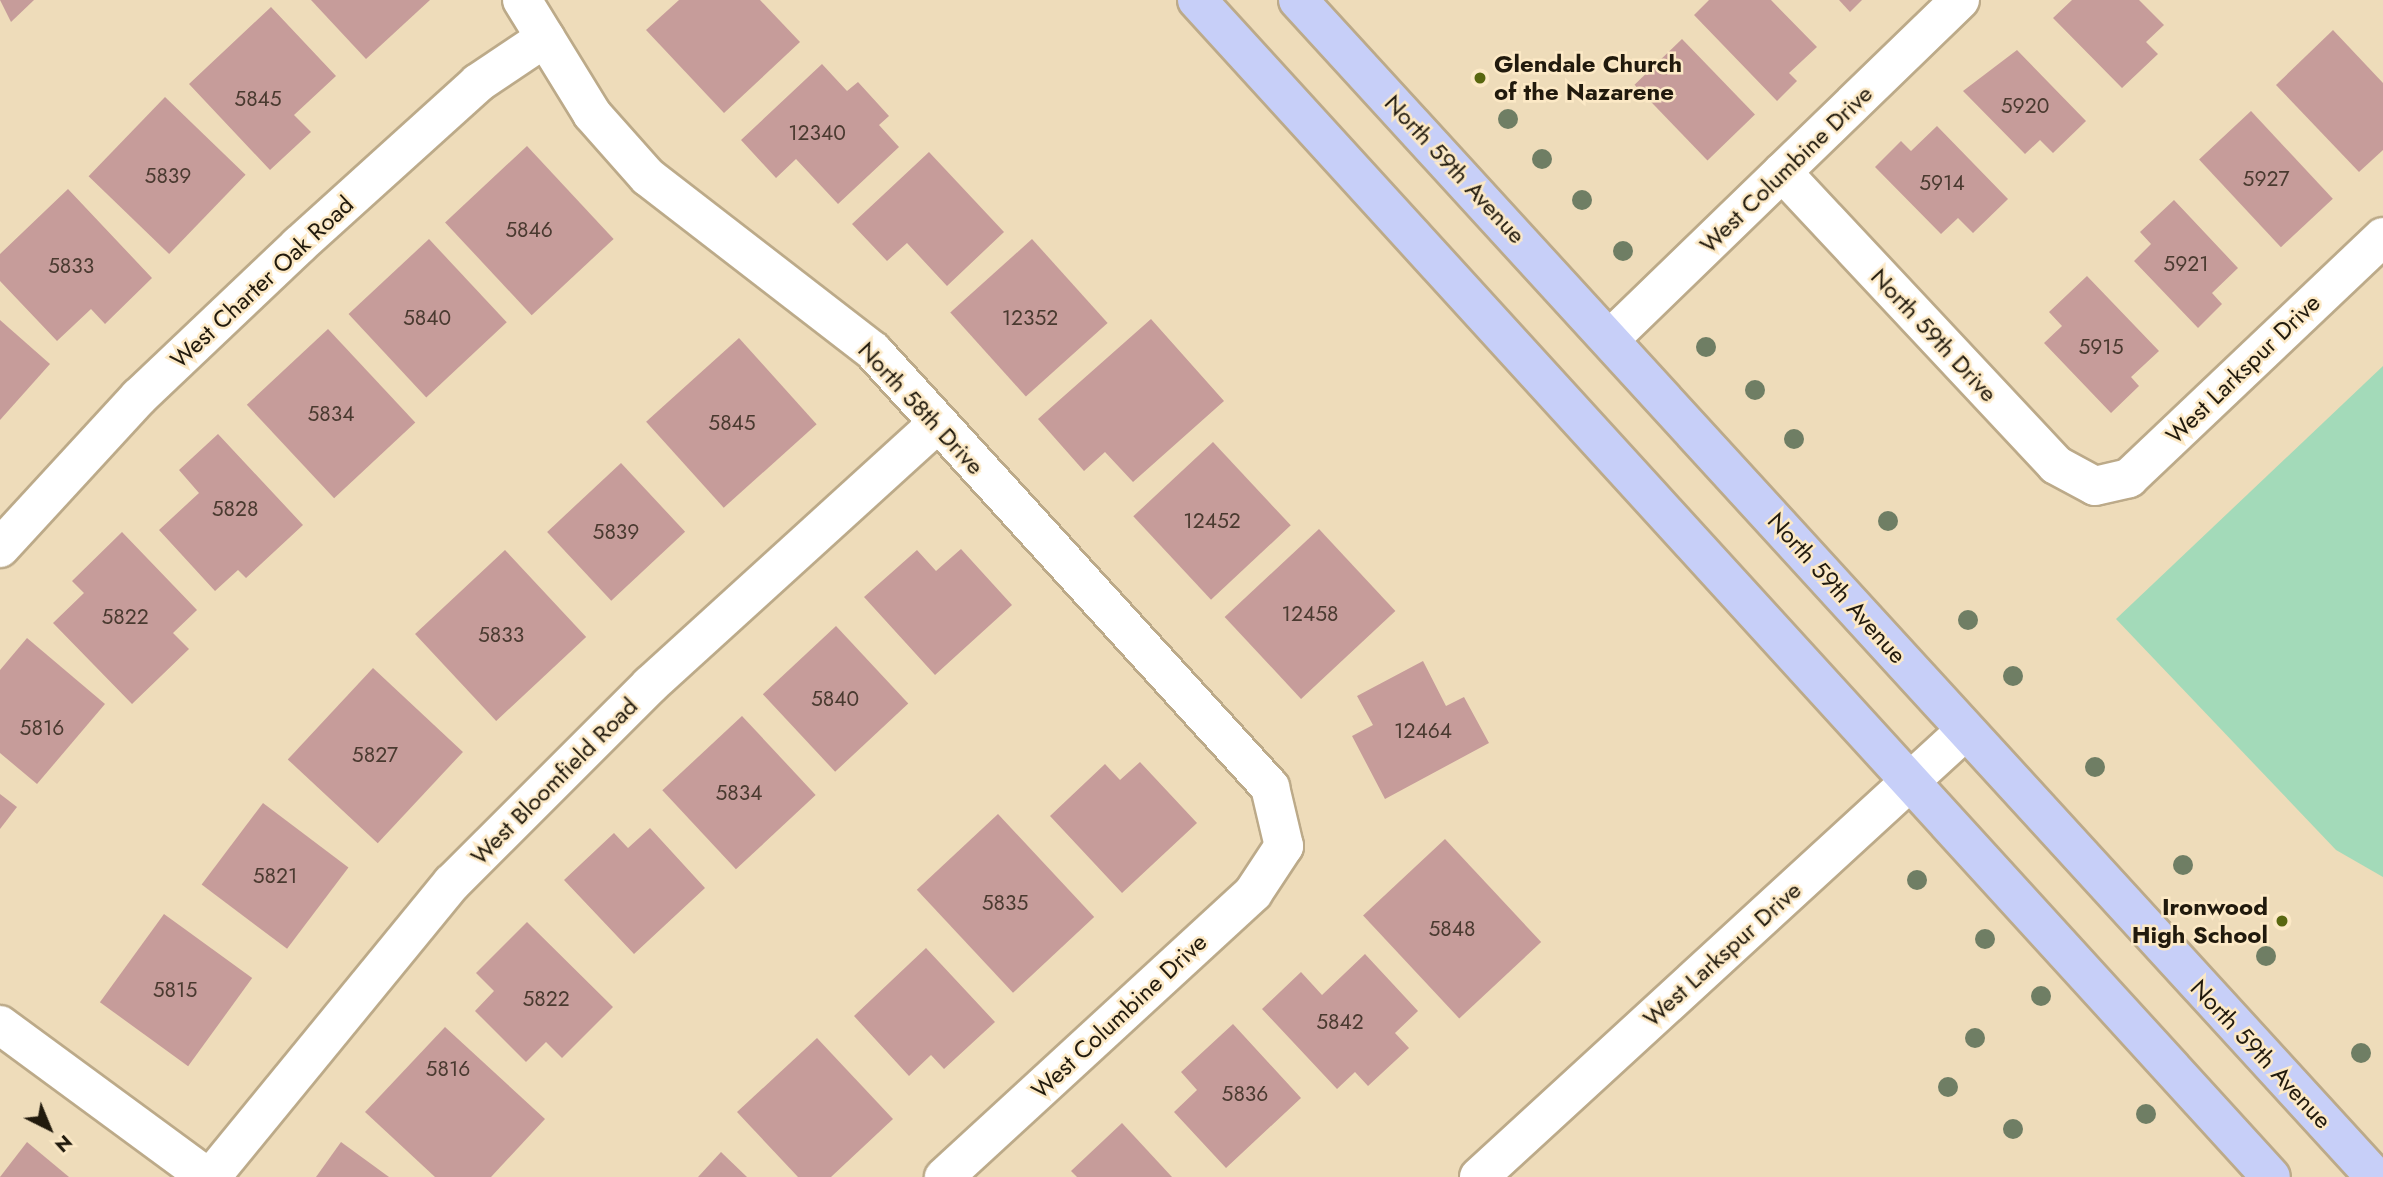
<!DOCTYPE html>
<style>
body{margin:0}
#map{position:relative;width:2383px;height:1177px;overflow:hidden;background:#eedcba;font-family:Jost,sans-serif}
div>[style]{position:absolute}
.green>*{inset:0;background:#a3dab9}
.building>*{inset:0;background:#c69c9a;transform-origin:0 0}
.roads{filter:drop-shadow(2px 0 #bcaa89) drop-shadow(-2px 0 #bcaa89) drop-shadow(0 2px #bcaa89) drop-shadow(0 -2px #bcaa89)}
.minor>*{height:38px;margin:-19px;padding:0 19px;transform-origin:19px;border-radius:19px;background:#fff}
.major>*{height:38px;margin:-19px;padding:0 19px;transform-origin:19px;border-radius:19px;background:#c7cff8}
.trees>*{width:20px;height:20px;margin:-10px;border-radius:50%;background:#6f7e64}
.dots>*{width:19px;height:19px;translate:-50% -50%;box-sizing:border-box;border:4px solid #fce9c6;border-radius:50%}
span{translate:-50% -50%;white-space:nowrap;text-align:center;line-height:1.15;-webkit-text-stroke:5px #fce9c6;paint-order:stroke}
.number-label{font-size:21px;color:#4a3a30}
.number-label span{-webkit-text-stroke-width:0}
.poi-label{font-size:24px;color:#211a0d;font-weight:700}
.left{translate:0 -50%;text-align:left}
.right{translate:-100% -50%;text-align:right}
.street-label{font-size:24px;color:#211a0d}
.north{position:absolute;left:14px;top:1093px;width:70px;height:70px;-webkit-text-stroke:5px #fce9c6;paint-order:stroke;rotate:137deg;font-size:19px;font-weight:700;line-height:28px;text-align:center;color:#211a0d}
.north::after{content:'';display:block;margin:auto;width:24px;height:32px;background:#211a0d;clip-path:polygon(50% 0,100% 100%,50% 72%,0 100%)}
</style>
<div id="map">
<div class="green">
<div style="clip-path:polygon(2383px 366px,2383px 877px,2336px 850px,2116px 619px)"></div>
</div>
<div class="building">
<div style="clip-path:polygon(0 0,34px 0,11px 22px)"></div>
<div style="clip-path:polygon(311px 0,430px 0,366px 59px)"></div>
<div style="clip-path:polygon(679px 0,760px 0,800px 42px,724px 113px,646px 30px)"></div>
<div style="clip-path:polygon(1709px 0,1771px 0,1817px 47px,1789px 73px,1797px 81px,1777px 101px,1694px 15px)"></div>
<div style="clip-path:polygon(1839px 0,1862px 0,1850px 12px)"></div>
<div style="clip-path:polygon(2072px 0,2139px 0,2164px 25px,2146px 42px,2158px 54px,2122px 88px,2053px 18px)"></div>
<div style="clip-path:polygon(271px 7px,336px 76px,294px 115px,311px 132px,270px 170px,189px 84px)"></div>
<div style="clip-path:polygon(2333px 30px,2383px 83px,2383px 150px,2359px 172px,2276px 85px)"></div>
<div style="left:1682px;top:39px;width:105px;height:66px;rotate:46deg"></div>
<div style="clip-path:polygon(2017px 50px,2086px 121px,2053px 153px,2040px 140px,2025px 154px,1963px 91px)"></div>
<div style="clip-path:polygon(822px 64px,847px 91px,858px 82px,889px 116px,879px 125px,899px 147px,838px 204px,796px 159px,776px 178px,741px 140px)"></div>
<div style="left:165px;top:97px;width:112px;height:110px;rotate:44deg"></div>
<div style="left:2251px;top:111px;width:120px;height:71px;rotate:47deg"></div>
<div style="clip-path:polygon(1937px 126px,2008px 199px,1973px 233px,1958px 218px,1941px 234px,1875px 167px,1901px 141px,1911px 151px)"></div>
<div style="left:527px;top:146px;width:127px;height:112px;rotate:47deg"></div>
<div style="clip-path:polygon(929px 152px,1004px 232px,947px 286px,907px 243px,887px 261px,852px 224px)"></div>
<div style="clip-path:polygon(68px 189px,152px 278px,105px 324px,91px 309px,57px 341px,0 281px,0 254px)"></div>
<div style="clip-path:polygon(2174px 200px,2238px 268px,2212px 293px,2222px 304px,2198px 328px,2134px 261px,2151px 244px,2140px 232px)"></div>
<div style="left:429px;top:239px;width:114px;height:110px;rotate:47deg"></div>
<div style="left:1032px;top:239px;width:113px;height:110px;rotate:48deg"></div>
<div style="clip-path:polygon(2087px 276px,2159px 351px,2131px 377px,2139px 386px,2111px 413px,2044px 343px,2062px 326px,2049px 312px)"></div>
<div style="clip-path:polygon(1151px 319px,1224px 401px,1133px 482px,1105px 452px,1084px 471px,1038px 419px)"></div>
<div style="clip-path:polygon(0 320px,50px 364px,0 420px)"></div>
<div style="left:328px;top:329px;width:128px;height:111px;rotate:47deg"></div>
<div style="left:739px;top:338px;width:116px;height:125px;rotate:48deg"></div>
<div style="clip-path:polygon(218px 434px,303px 525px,246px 578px,238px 570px,215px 591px,159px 530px,199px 493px,179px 470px)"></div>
<div style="left:1213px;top:442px;width:114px;height:109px;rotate:47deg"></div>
<div style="left:621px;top:463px;width:94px;height:101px;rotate:47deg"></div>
<div style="left:1319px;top:529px;width:112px;height:129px;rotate:47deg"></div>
<div style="clip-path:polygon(122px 532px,197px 610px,173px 633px,189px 649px,132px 704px,53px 623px,84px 593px,72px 581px)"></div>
<div style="clip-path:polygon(961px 549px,1012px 605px,935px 675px,864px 597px,917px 550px,936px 571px)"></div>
<div style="left:505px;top:550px;width:119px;height:123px;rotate:47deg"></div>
<div style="left:836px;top:626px;width:106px;height:100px;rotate:47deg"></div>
<div style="clip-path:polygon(27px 638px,105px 704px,37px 784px,0 753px,0 670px)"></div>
<div style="clip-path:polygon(1423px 661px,1446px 706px,1464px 697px,1489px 743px,1385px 799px,1352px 736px,1373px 725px,1357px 696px)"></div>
<div style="left:373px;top:668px;width:123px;height:125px;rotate:43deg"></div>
<div style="left:742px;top:716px;width:108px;height:109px;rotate:47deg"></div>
<div style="clip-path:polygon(1140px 762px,1197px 823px,1122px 893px,1050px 816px,1105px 764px,1120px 780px)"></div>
<div style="clip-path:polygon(0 794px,17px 807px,0 829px)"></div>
<div style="left:263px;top:803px;width:107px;height:102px;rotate:37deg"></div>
<div style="left:998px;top:814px;width:141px;height:111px;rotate:47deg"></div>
<div style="clip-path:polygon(650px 828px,705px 888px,634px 954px,564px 880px,614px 833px,628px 848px)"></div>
<div style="left:1445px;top:839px;width:141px;height:112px;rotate:47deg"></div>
<div style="left:164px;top:914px;width:109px;height:109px;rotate:36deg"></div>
<div style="clip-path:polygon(527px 922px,613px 1007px,562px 1058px,546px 1042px,526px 1062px,475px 1011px,494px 991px,476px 973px)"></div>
<div style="clip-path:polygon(926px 948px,995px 1022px,944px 1069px,931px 1055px,909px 1076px,854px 1016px)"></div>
<div style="clip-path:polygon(1365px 954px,1418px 1011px,1395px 1033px,1409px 1048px,1368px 1086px,1355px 1072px,1337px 1089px,1262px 1009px,1301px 972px,1322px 995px)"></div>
<div style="clip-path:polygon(1233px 1024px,1301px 1098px,1226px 1168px,1174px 1112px,1197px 1090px,1181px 1072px)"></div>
<div style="clip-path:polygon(445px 1027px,545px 1119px,491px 1177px,435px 1177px,365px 1112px)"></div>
<div style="clip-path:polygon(817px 1038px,893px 1119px,831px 1177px,798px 1177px,737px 1112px)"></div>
<div style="clip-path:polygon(1122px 1123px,1172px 1177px,1077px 1177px,1071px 1171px)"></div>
<div style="clip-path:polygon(27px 1142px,69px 1177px,0 1177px)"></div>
<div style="clip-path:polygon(341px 1142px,389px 1177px,316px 1177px)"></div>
<div style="clip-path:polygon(721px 1152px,747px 1177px,698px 1177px)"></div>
</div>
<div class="roads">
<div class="minor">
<div style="left:522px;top:0;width:134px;rotate:58.4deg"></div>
<div style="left:592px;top:114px;width:84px;rotate:48.4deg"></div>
<div style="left:648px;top:177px;width:284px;rotate:37.7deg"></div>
<div style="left:873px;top:351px;width:590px;rotate:47.68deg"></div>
<div style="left:1270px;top:787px;width:61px;rotate:76.7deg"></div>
<div style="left:1284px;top:846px;width:56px;rotate:123.4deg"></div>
<div style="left:1253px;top:893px;width:420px;rotate:137.4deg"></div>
<div style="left:1782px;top:172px;width:401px;rotate:46.9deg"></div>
<div style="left:2056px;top:465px;width:44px;rotate:28.3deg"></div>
<div style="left:2095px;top:486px;width:35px;rotate:-13deg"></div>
<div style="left:2129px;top:478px;width:350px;rotate:-43.5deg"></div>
<div style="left:1611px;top:338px;width:486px;rotate:-44.1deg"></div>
<div style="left:0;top:548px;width:205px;rotate:-47.4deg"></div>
<div style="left:139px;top:397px;width:221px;rotate:-43.5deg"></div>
<div style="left:299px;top:245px;width:241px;rotate:-42.1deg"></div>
<div style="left:478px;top:83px;width:81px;rotate:-33.9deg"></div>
<div style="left:0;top:1025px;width:257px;rotate:36.3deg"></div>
<div style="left:211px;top:1177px;width:380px;rotate:-50.7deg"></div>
<div style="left:452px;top:883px;width:280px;rotate:-45deg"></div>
<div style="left:650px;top:685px;width:389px;rotate:-42.3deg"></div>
<div style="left:1479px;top:1177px;width:660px;rotate:-42.54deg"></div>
</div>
<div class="major">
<div style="left:1197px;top:0;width:1593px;rotate:47.62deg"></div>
<div style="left:1298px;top:0;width:1595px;rotate:47.54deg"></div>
</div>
</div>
<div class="trees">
<div style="left:1508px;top:119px"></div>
<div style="left:1542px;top:159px"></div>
<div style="left:1582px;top:200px"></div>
<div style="left:1623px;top:251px"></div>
<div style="left:1706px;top:347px"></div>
<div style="left:1755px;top:390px"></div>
<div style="left:1794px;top:439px"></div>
<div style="left:1888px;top:521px"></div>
<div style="left:1968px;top:620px"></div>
<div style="left:2013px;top:676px"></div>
<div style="left:2095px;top:767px"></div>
<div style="left:2183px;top:865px"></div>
<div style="left:1917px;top:880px"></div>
<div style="left:1985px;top:939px"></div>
<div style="left:2266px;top:956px"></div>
<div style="left:2041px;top:996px"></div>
<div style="left:1975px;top:1038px"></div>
<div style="left:2361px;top:1053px"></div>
<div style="left:1948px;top:1087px"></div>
<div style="left:2146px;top:1114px"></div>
<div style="left:2013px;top:1129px"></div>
</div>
<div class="dots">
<div style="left:1480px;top:78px;background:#59670f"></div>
<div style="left:2282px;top:921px;background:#59670f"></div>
</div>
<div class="number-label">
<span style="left:258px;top:99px">5845</span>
<span style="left:2025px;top:106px">5920</span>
<span style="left:817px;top:133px">12340</span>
<span style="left:168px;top:176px">5839</span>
<span style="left:2266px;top:179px">5927</span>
<span style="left:1942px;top:183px">5914</span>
<span style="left:529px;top:230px">5846</span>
<span style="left:2186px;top:264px">5921</span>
<span style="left:71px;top:266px">5833</span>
<span style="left:427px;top:318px">5840</span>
<span style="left:1030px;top:318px">12352</span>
<span style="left:2101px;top:347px">5915</span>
<span style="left:331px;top:414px">5834</span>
<span style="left:732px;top:423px">5845</span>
<span style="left:235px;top:509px">5828</span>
<span style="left:1212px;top:521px">12452</span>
<span style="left:616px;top:532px">5839</span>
<span style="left:1310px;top:614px">12458</span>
<span style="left:125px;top:617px">5822</span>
<span style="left:501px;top:635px">5833</span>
<span style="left:835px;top:699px">5840</span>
<span style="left:42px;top:728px">5816</span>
<span style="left:1423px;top:731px">12464</span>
<span style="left:375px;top:755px">5827</span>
<span style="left:739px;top:793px">5834</span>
<span style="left:275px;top:876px">5821</span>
<span style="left:1005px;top:903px">5835</span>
<span style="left:1452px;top:929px">5848</span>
<span style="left:175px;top:990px">5815</span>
<span style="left:546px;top:999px">5822</span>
<span style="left:1340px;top:1022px">5842</span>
<span style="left:448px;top:1069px">5816</span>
<span style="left:1245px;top:1094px">5836</span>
</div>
<div class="poi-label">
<span class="left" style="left:1494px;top:78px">Glendale Church<br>of the Nazarene</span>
<span class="right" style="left:2268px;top:921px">Ironwood<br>High School</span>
</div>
<div class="street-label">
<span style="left:1455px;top:169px;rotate:47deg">North 59th Avenue</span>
<span style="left:1786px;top:169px;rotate:-44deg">West Columbine Drive</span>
<span style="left:262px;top:282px;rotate:-43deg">West Charter Oak Road</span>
<span style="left:1934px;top:335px;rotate:47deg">North 59th Drive</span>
<span style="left:2243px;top:369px;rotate:-44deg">West Larkspur Drive</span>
<span style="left:921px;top:408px;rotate:47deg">North 58th Drive</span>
<span style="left:1837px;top:588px;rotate:48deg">North 59th Avenue</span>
<span style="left:554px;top:781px;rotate:-45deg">West Bloomfield Road</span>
<span style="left:1722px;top:954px;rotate:-42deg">West Larkspur Drive</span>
<span style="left:1119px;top:1016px;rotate:-43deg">West Columbine Drive</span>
<span style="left:2261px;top:1054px;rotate:47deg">North 59th Avenue</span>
</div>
<div class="north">N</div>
</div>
